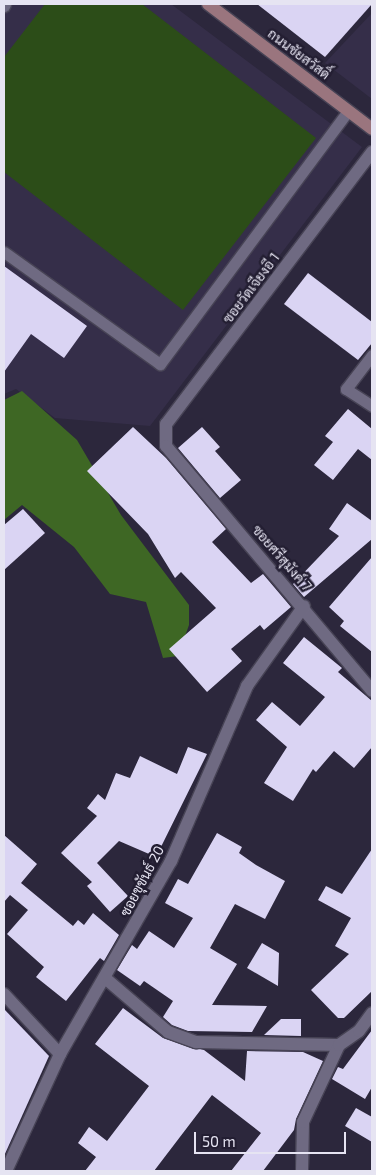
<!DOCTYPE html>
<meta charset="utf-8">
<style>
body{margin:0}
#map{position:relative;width:376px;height:1175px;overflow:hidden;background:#2c273c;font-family:"Exo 2",Sarabun,sans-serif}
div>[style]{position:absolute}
.built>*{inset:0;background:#352e49}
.green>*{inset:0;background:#2c4d18}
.forest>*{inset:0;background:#3e6724}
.building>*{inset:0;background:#dad4f3}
.roads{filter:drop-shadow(1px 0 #474355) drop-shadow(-1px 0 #474355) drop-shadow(0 1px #474355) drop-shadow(0 -1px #474355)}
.lane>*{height:11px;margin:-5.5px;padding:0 5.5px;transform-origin:5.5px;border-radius:5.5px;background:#6f6a82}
.street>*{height:12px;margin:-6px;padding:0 6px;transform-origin:6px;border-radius:6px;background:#6f6a82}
.secondary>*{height:12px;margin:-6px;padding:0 6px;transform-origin:6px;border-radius:6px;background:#9a757e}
span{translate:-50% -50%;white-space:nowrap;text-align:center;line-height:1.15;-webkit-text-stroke:5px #231e32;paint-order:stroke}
.street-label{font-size:14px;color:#e6e4f2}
.frame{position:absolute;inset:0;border:5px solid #e6e4f2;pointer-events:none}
.scale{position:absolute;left:194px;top:1132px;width:152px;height:22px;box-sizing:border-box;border:2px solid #e6e4f2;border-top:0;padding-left:6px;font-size:15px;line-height:18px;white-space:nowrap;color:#e6e4f2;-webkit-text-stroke:4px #231e32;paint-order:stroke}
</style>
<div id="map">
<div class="built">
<div style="clip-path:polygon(4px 4px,171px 4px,362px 147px,150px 426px,55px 418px,16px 389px,4px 394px)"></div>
<div style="clip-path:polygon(372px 13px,372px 99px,325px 63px)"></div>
</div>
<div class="green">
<div style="clip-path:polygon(45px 4px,142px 4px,316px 138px,183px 310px,4px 172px,4px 57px)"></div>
</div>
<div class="forest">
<div style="clip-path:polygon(22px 391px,77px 440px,121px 515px,189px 605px,189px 625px,178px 656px,163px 658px,146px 602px,110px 594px,74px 547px,22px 505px,4px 520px,4px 400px)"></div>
</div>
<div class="building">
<div style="clip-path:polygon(257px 4px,372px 4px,325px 57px)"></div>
<div style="clip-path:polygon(4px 266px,87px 326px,64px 358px,31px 334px,4px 372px)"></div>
<div style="clip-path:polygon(308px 273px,372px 322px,372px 343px,358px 360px,284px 304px)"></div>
<div style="clip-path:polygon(348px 409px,372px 429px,372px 460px,358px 449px,333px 480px,314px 465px,333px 442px,325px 436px)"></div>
<div style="clip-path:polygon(133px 427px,166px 458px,226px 529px,212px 542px,251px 583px,263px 574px,291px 607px,264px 630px,260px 625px,231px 649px,242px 661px,207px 692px,169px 649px,216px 608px,181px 572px,175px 578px,148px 534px,87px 471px)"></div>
<div style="clip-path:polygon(202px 427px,220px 447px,215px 451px,241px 480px,220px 498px,178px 448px)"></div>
<div style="clip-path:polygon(347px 503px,372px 521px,372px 539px,304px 597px,293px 584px,339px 536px,329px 529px)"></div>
<div style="clip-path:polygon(23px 509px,45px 533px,4px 570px,4px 525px)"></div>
<div style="clip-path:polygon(372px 557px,372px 652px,340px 626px,344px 621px,329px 607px)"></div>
<div style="clip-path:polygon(304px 637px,342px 668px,338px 672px,372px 701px,372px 747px,354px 768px,334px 751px,316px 772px,313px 769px,293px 801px,264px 783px,287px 747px,256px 720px,272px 702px,300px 726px,325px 697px,283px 663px)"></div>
<div style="clip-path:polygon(188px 747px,207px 754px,156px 857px,119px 841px,97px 863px,128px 896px,110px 912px,87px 886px,92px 882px,61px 853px,97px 816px,87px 808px,98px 794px,105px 800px,116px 773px,130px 778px,140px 756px,177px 774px)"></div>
<div style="clip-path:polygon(217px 833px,242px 847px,239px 853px,256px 865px,285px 881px,265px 919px,235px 904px,210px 948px,237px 964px,212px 1005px,267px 1006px,252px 1032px,188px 1031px,172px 1025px,163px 1017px,173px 1001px,144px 981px,140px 986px,117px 970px,132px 945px,137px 949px,149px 931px,174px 948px,193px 918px,165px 903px,178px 879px,188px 884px)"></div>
<div style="clip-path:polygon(4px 835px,37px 864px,21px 883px,73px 926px,78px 920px,84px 925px,93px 913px,119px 935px,104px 961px,100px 958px,66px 1001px,36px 977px,44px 967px,7px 934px,28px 910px,10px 895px,4px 902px)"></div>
<div style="clip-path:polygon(372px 849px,372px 991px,344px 1018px,338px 1018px,311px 990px,349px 954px,335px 946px,351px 918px,318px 900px,326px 886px,342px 894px)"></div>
<div style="clip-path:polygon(262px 943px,279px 953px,278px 986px,247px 968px)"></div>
<div style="clip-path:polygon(123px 1008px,163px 1038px,204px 1050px,245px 1081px,247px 1051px,303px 1052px,323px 1061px,296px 1119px,294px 1130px,263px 1171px,231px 1171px,261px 1133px,212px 1095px,154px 1171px,85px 1171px,96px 1157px,78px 1143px,89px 1127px,107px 1141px,149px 1086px,95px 1044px)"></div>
<div style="clip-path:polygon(4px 1009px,49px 1056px,4px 1156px)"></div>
<div style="clip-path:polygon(281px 1019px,301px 1019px,301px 1036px,264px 1035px)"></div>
<div style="clip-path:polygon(372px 1030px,372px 1087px,365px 1099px,332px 1079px,338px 1067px,343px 1069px)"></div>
<div style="clip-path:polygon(356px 1108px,372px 1117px,372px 1142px,345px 1126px)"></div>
</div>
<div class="roads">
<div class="lane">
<div style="left:4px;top:6px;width:2px;rotate:-63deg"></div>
<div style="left:4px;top:252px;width:192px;rotate:35.7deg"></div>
<div style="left:160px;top:364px;width:315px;rotate:-53.4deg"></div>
<div style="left:372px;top:355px;width:43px;rotate:127.4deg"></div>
<div style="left:346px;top:389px;width:31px;rotate:33deg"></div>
</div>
<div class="street">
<div style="left:372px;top:152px;width:341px;rotate:127.1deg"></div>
<div style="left:166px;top:424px;width:22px;rotate:90deg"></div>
<div style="left:166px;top:446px;width:320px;rotate:49.9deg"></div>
<div style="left:105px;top:978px;width:83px;rotate:40.6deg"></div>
<div style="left:168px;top:1032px;width:30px;rotate:20deg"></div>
<div style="left:196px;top:1042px;width:143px;rotate:1.2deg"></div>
<div style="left:4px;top:994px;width:82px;rotate:47deg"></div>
<div style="left:6px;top:1171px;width:129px;rotate:-65.2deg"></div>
<div style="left:60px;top:1054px;width:223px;rotate:-60.1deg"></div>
<div style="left:171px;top:861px;width:191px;rotate:-66.5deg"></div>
<div style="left:247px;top:686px;width:98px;rotate:-54.5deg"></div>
<div style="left:302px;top:1171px;width:49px;rotate:-88.8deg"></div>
<div style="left:303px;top:1122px;width:85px;rotate:-64.9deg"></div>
<div style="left:339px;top:1045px;width:24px;rotate:-35deg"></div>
<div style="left:359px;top:1031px;width:22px;rotate:-54deg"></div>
</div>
<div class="secondary">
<div style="left:208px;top:4px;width:206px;rotate:37.3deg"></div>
</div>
</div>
<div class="street-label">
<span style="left:299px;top:54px;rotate:37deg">ถนนชัยสวัสดิ์</span>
<span style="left:251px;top:288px;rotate:-53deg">ซอยวัดเจียงอี 1</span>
<span style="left:282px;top:558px;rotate:49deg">ซอยศรีสุมังค์ 7</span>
<span style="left:142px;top:881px;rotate:-62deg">ซอยขุขันธ์ 20</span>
</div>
<div class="frame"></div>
<div class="scale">50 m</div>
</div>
